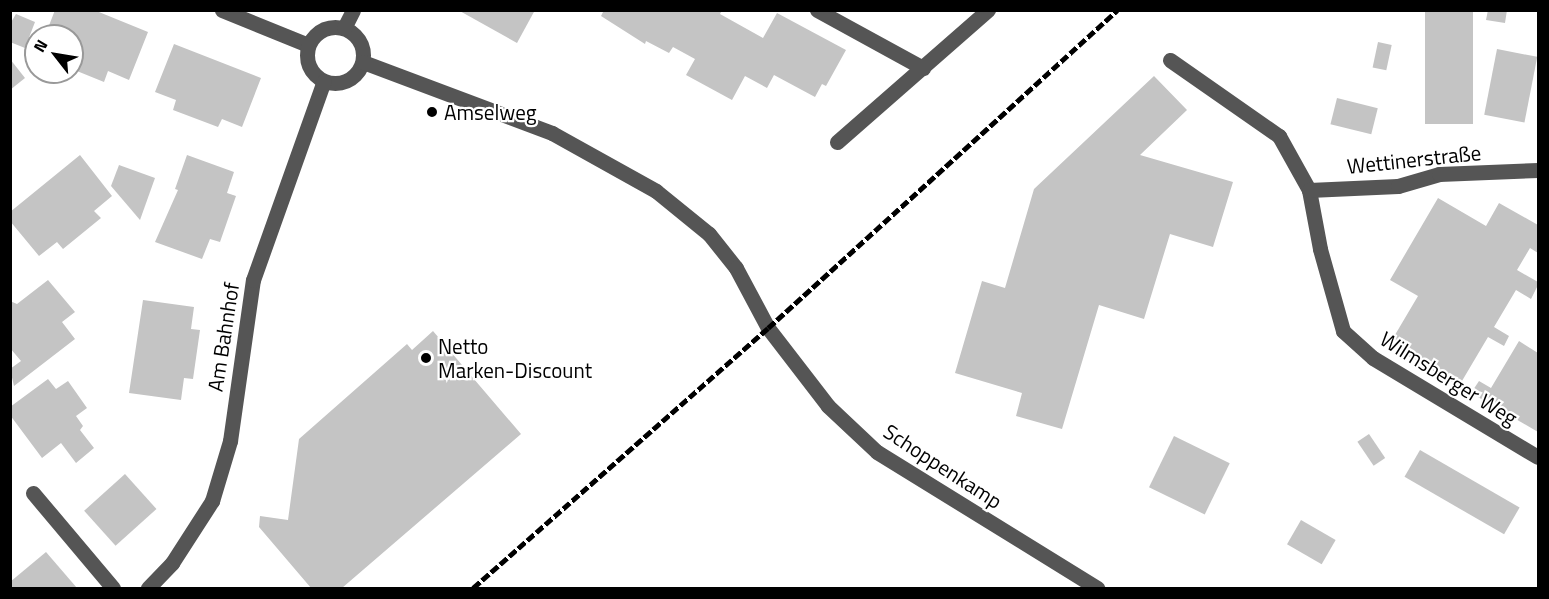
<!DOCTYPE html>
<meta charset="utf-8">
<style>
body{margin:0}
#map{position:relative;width:1549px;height:599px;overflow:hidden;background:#fff;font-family:"Titillium Web",sans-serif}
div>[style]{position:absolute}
.building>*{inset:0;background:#c4c4c4;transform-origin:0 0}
.minor>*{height:15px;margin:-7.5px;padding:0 7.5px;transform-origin:7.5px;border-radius:7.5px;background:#555}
.minor>.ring{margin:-7.5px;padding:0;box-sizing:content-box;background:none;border:15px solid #555;border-radius:50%}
.rail>*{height:4.5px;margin-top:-2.25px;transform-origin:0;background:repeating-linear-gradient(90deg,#000 0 9px,transparent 0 12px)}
.dots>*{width:16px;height:16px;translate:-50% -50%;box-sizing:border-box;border:3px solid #fff;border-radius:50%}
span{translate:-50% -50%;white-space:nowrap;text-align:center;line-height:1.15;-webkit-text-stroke:4.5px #fff;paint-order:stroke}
.poi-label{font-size:21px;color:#000}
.left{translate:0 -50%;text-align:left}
.street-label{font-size:21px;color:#000}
.frame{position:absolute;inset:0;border:12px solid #000;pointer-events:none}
.north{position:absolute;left:24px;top:24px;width:60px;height:60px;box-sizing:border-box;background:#fff;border:2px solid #999;border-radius:50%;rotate:301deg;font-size:16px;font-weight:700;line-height:24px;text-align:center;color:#000}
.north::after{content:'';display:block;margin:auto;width:21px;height:27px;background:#000;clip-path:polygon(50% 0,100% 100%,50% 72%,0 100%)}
</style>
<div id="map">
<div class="building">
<div style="clip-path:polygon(55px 10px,94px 10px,148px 32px,129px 80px,108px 71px,104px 82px,72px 69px,72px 36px,45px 36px)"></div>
<div style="clip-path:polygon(458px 10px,535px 10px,517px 43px)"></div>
<div style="clip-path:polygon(604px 10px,722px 10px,720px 14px,763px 38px,777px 13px,846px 50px,826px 86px,822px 84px,815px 97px,774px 75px,767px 88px,745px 76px,732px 100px,686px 75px,695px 59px,673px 47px,669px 53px,646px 41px,645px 44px,601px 16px)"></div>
<div style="left:1425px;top:10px;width:48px;height:114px"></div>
<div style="clip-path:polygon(1488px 10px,1507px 10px,1505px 23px,1486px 20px)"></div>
<div style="clip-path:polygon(16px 14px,35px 22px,25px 48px,10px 42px,10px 24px)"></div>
<div style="left:1378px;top:42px;width:14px;height:26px;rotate:12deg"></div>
<div style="clip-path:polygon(174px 44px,261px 78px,242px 127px,222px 119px,218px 127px,173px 110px,176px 100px,155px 92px)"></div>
<div style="left:1497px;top:49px;width:41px;height:67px;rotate:11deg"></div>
<div style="clip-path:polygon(10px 59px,25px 78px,10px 90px)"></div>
<div style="clip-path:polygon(1154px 76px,1187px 110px,1140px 155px,1233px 182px,1213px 247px,1170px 234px,1144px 319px,1099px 305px,1062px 429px,1016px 416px,1022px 393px,955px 373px,982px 281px,1005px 288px,1034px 189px)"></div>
<div style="left:1337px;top:98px;width:42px;height:27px;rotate:14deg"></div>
<div style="clip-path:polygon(80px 155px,112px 196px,94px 211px,101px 218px,63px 249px,57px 242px,39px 256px,10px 221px,10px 212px)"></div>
<div style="clip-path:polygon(187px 155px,234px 172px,227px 193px,236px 196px,220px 242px,210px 239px,202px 259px,155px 242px,178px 190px,175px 189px)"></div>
<div style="clip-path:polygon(119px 165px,155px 178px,140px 220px,111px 186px)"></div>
<div style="clip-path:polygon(1438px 198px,1486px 226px,1499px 203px,1538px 225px,1538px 253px,1530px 248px,1517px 270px,1538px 282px,1538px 285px,1531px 299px,1516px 290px,1494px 327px,1509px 336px,1504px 346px,1488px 337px,1459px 386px,1389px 345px,1418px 296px,1390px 280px)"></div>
<div style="clip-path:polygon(48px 280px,75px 312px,62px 322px,75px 339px,14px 386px,10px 369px,21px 361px,10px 348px,10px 301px,17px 304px)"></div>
<div style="clip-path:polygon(143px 300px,194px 307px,191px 329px,200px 330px,193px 379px,184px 378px,181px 400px,129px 393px)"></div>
<div style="clip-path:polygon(433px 331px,521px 434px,342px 588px,311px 588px,259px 527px,260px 516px,288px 520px,299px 439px,407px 344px,412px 350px)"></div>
<div style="clip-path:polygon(1519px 341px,1538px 353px,1538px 432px,1471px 393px,1479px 381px,1491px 388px)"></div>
<div style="clip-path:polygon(48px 379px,56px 389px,68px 381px,87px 408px,76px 416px,83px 426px,80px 430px,94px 448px,76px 463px,61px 443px,42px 458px,10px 415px,10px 407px)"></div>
<div style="left:1369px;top:434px;width:29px;height:14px;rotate:56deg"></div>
<div style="left:1174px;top:436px;width:62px;height:57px;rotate:26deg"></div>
<div style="left:1420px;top:450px;width:115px;height:31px;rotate:30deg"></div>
<div style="left:125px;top:474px;width:47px;height:55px;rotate:48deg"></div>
<div style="left:1301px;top:520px;width:40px;height:28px;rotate:30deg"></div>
<div style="clip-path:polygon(46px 552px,77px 588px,10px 588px,10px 582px)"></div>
</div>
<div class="minor">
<div style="left:222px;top:10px;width:93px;rotate:22.1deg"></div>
<div style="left:817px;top:10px;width:121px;rotate:28.7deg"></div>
<div class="ring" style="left:307px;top:27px;width:41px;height:41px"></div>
<div style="left:344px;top:28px;width:20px;rotate:-63deg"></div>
<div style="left:1170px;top:60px;width:133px;rotate:34.9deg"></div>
<div style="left:1279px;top:136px;width:62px;rotate:60.9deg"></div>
<div style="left:1309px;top:190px;width:60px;rotate:79.4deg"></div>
<div style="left:1320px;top:249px;width:85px;rotate:74.3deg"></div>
<div style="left:1343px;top:331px;width:40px;rotate:42deg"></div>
<div style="left:1373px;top:358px;width:192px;rotate:31deg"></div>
<div style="left:363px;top:62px;width:202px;rotate:20.6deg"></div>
<div style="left:552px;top:133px;width:119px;rotate:29.1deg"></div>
<div style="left:656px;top:191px;width:68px;rotate:39.1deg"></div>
<div style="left:709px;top:234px;width:43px;rotate:51.5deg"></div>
<div style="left:736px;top:268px;width:68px;rotate:61.9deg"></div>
<div style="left:768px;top:328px;width:98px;rotate:52.4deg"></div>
<div style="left:828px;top:406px;width:67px;rotate:43.2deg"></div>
<div style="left:877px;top:452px;width:259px;rotate:31.7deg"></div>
<div style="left:837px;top:142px;width:201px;rotate:-41.2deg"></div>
<div style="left:1309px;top:190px;width:89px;rotate:-2.6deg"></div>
<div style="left:1398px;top:186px;width:43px;rotate:-16.3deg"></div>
<div style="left:1439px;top:174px;width:99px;rotate:-2.3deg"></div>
<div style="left:33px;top:493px;width:124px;rotate:49.9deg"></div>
<div style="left:148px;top:588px;width:35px;rotate:-46deg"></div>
<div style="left:172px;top:563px;width:74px;rotate:-57.2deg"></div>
<div style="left:212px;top:501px;width:63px;rotate:-73.3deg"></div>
<div style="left:230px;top:441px;width:163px;rotate:-81.9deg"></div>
<div style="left:253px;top:280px;width:211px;rotate:-70.4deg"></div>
</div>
<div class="rail">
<div style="left:473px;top:588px;width:393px;rotate:-41.4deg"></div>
<div style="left:768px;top:328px;width:472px;rotate:-42.3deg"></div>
</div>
<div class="dots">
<div style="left:432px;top:112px;background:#000"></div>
<div style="left:426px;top:358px;background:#000"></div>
</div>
<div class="poi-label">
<span class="left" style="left:444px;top:112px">Amselweg</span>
<span class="left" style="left:438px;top:358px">Netto<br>Marken-Discount</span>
</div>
<div class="street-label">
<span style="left:1414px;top:159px;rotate:-6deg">Wettinerstraße</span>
<span style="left:223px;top:337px;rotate:-81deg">Am Bahnhof</span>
<span style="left:1449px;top:378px;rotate:32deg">Wilmsberger Weg</span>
<span style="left:943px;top:466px;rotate:33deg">Schoppenkamp</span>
</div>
<div class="frame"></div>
<div class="north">N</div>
</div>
